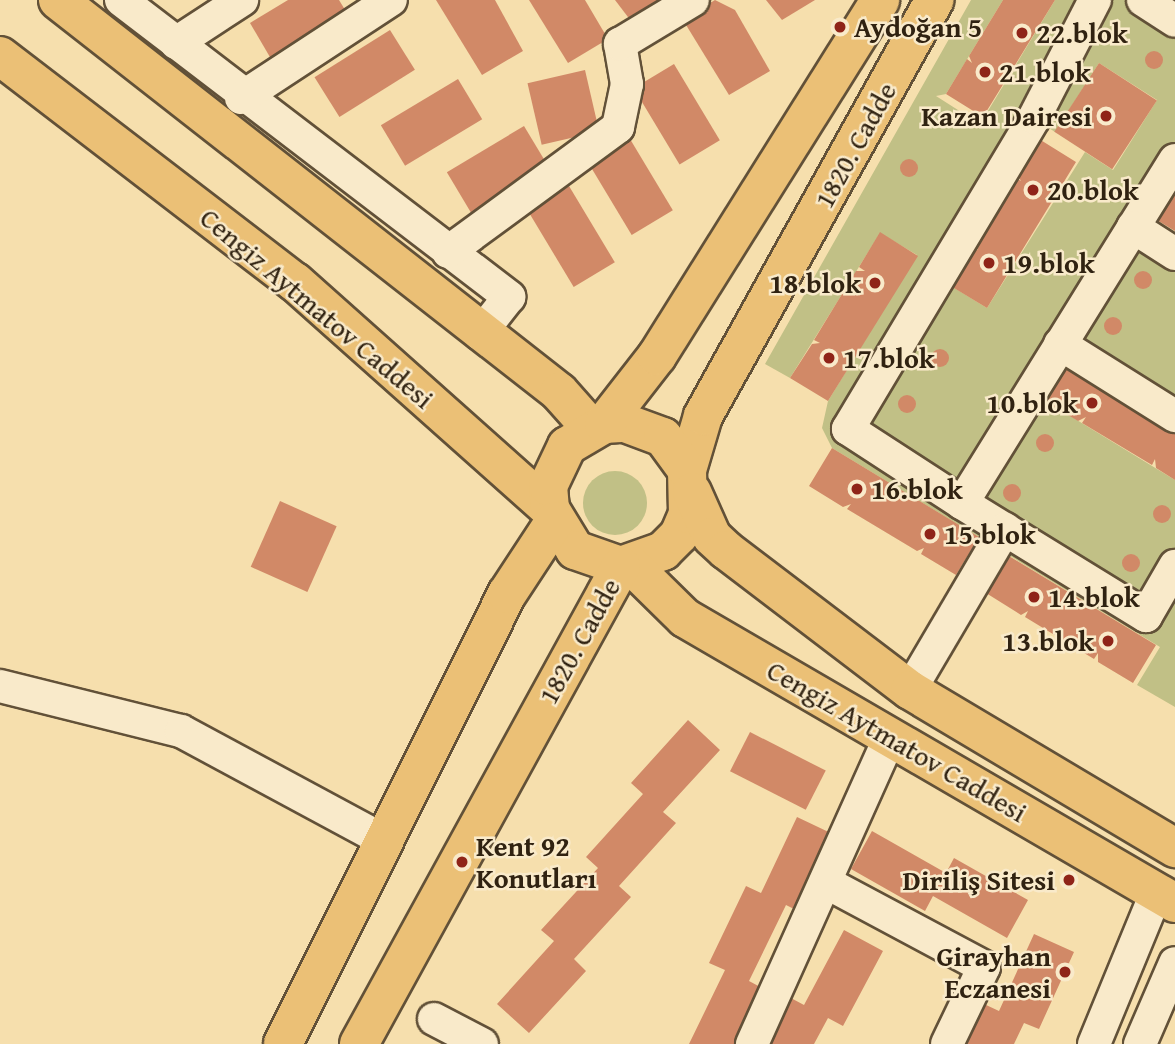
<!DOCTYPE html>
<meta charset="utf-8">
<style>
body{margin:0}
#map{position:relative;width:1175px;height:1044px;overflow:hidden;background:#f6dfad;font-family:"Gentium Book Plus",serif}
div>[style]{position:absolute}
.green>*{inset:0;background:#c1c086}
.round{border-radius:50%}
.building>*{inset:0;background:#d18967;transform-origin:0 0}
.roads{filter:drop-shadow(2px 0 #625138) drop-shadow(-2px 0 #625138) drop-shadow(0 2px #625138) drop-shadow(0 -2px #625138)}
.minor>*{height:32px;margin:-16px;padding:0 16px;transform-origin:16px;border-radius:16px;background:#f9eaca}
.major>*{height:38px;margin:-19px;padding:0 19px;transform-origin:19px;border-radius:19px;background:#ebc076}
.dots>*{width:19px;height:19px;translate:-50% -50%;box-sizing:border-box;border:4px solid #f9eaca;border-radius:50%}
span{translate:-50% -50%;white-space:nowrap;text-align:center;line-height:1.15;-webkit-text-stroke:5px #f9eaca;paint-order:stroke}
.poi-label{font-size:28px;color:#302211;font-weight:700}
.left{translate:0 -50%;text-align:left}
.right{translate:-100% -50%;text-align:right}
.street-label{font-size:28px;color:#302211}
</style>
<div id="map">
<div class="green">
<div style="clip-path:polygon(evenodd,971px 0,1003px 0,946px 94px,936px 96px,980px 124px,1055px 0,1175px 0,1175px 179px,1133px 227px,1175px 253px,1175px 416px,1031px 392px,1175px 480px,1175px 707px,1137px 685px,1160px 647px,832px 448px,822px 428px,828px 401px,917px 255px,880px 233px,790px 378px,765px 364px,971px 0,1099px 63px,1157px 100px,1113px 170px,1085px 152px,987px 308px,938px 278px,1034px 118px,1055px 132px,1099px 63px)"></div>
<div class="round" style="left:583px;top:471px;width:64px;height:64px"></div>
</div>
<div class="building">
<div style="clip-path:polygon(288px 0,339px 0,350px 18px,274px 64px,250px 23px)"></div>
<div style="clip-path:polygon(436px 0,495px 0,523px 51px,482px 75px)"></div>
<div style="clip-path:polygon(529px 0,585px 0,608px 39px,568px 63px)"></div>
<div style="clip-path:polygon(615px 0,666px 0,631px 21px)"></div>
<div style="clip-path:polygon(715px 0,735px 10px,770px 71px,729px 95px,683px 20px)"></div>
<div style="clip-path:polygon(766px 0,815px 0,782px 20px)"></div>
<div style="clip-path:polygon(1003px 0,1055px 0,983px 117px,946px 94px,967px 59px,972px 63px,969px 56px)"></div>
<div style="left:390px;top:30px;width:47px;height:89px;rotate:58deg"></div>
<div class="round" style="left:1145px;top:51px;width:18px;height:18px"></div>
<div style="left:1099px;top:63px;width:69px;height:82px;rotate:33deg"></div>
<div style="left:674px;top:64px;width:89px;height:47px;rotate:59deg"></div>
<div style="left:585px;top:70px;width:63px;height:59px;rotate:77deg"></div>
<div style="left:458px;top:79px;width:47px;height:90px;rotate:59deg"></div>
<div style="left:524px;top:126px;width:47px;height:90px;rotate:59deg"></div>
<div style="left:627px;top:134px;width:89px;height:48px;rotate:59deg"></div>
<div style="clip-path:polygon(1039px 139px,1076px 162px,987px 308px,949px 285px,970px 250px,978px 250px,973px 246px,1015px 177px,1021px 181px,1017px 174px)"></div>
<div class="round" style="left:900px;top:159px;width:18px;height:18px"></div>
<div style="clip-path:polygon(1175px 181px,1175px 231px,1152px 217px)"></div>
<div style="left:569px;top:186px;width:89px;height:48px;rotate:59deg"></div>
<div style="clip-path:polygon(880px 232px,918px 256px,828px 401px,790px 378px,812px 344px,820px 343px,814px 340px,856px 271px,865px 271px,859px 267px)"></div>
<div class="round" style="left:1134px;top:271px;width:18px;height:18px"></div>
<div class="round" style="left:1104px;top:317px;width:18px;height:18px"></div>
<div class="round" style="left:931px;top:349px;width:18px;height:18px"></div>
<div style="clip-path:polygon(1067px 362px,1175px 428px,1175px 480px,1156px 468px,1155px 459px,1152px 465px,1082px 423px,1086px 417px,1078px 421px,1043px 400px)"></div>
<div class="round" style="left:898px;top:395px;width:18px;height:18px"></div>
<div class="round" style="left:1036px;top:434px;width:18px;height:18px"></div>
<div style="clip-path:polygon(832px 448px,979px 537px,956px 575px,921px 554px,924px 548px,917px 551px,847px 509px,851px 504px,843px 507px,809px 486px)"></div>
<div class="round" style="left:1003px;top:484px;width:18px;height:18px"></div>
<div style="left:280px;top:501px;width:62px;height:72px;rotate:24deg"></div>
<div class="round" style="left:1153px;top:505px;width:18px;height:18px"></div>
<div class="round" style="left:1122px;top:554px;width:18px;height:18px"></div>
<div style="clip-path:polygon(1009px 556px,1156px 645px,1133px 683px,1098px 662px,1098px 653px,1094px 659px,1025px 617px,1028px 611px,1021px 615px,986px 593px)"></div>
<div style="clip-path:polygon(688px 720px,720px 750px,663px 812px,676px 823px,619px 886px,631px 897px,574px 959px,586px 971px,529px 1033px,497px 1004px,554px 941px,541px 930px,598px 868px,586px 857px,643px 794px,631px 783px)"></div>
<div style="left:750px;top:732px;width:85px;height:44px;rotate:27deg"></div>
<div style="clip-path:polygon(797px 817px,837px 836px,800px 912px,786px 905px,749px 981px,764px 989px,738px 1044px,689px 1044px,725px 970px,709px 963px,746px 886px,761px 893px)"></div>
<div style="clip-path:polygon(872px 831px,946px 873px,954px 858px,1028px 900px,1007px 938px,933px 896px,925px 911px,851px 869px)"></div>
<div style="clip-path:polygon(844px 930px,883px 951px,843px 1026px,828px 1018px,814px 1044px,764px 1044px,789px 997px,804px 1005px)"></div>
<div style="clip-path:polygon(1034px 934px,1074px 952px,1039px 1029px,1024px 1023px,1014px 1044px,966px 1044px,984px 1004px,999px 1011px)"></div>
</div>
<div class="roads">
<div class="minor">
<div style="left:121px;top:0;width:489px;rotate:37.4deg"></div>
<div style="left:509px;top:297px;width:47px;rotate:128.1deg"></div>
<div style="left:1143px;top:0;width:38px;rotate:33deg"></div>
<div style="left:176px;top:43px;width:79px;rotate:-33.1deg"></div>
<div style="left:241px;top:98px;width:179px;rotate:-33.2deg"></div>
<div style="left:1175px;top:160px;width:404px;rotate:121.8deg"></div>
<div style="left:962px;top:503px;width:216px;rotate:31.6deg"></div>
<div style="left:1146px;top:616px;width:58px;rotate:-59.9deg"></div>
<div style="left:1133px;top:227px;width:50px;rotate:32.7deg"></div>
<div style="left:448px;top:252px;width:211px;rotate:-36.3deg"></div>
<div style="left:618px;top:127px;width:44px;rotate:-78.2deg"></div>
<div style="left:627px;top:84px;width:41px;rotate:-99.9deg"></div>
<div style="left:620px;top:44px;width:85px;rotate:-31.1deg"></div>
<div style="left:1060px;top:344px;width:136px;rotate:32.1deg"></div>
<div style="left:962px;top:503px;width:136px;rotate:-147deg"></div>
<div style="left:848px;top:429px;width:362px;rotate:-59.1deg"></div>
<div style="left:1034px;top:118px;width:133px;rotate:-62.7deg"></div>
<div style="left:0;top:686px;width:187px;rotate:14deg"></div>
<div style="left:181px;top:731px;width:232px;rotate:28.3deg"></div>
<div style="left:910px;top:690px;width:187px;rotate:-59.5deg"></div>
<div style="left:827px;top:883px;width:178px;rotate:28.1deg"></div>
<div style="left:984px;top:967px;width:85px;rotate:115.7deg"></div>
<div style="left:434px;top:1019px;width:54px;rotate:27.5deg"></div>
<div style="left:752px;top:1044px;width:337px;rotate:-65.8deg"></div>
<div style="left:1094px;top:1044px;width:165px;rotate:-67.6deg"></div>
<div style="left:1140px;top:1044px;width:88px;rotate:-66.6deg"></div>
</div>
<div class="major">
<div style="left:58px;top:0;width:636px;rotate:38.04deg"></div>
<div style="left:559px;top:392px;width:50px;rotate:48.3deg"></div>
<div style="left:0;top:56px;width:372px;rotate:37.5deg"></div>
<div style="left:295px;top:282px;width:341px;rotate:41.7deg"></div>
<div style="left:550px;top:509px;width:48px;rotate:58.6deg"></div>
<div style="left:575px;top:550px;width:49px;rotate:19.2deg"></div>
<div style="left:621px;top:566px;width:45px;rotate:-19.7deg"></div>
<div style="left:663px;top:551px;width:23px;rotate:-45deg"></div>
<div style="left:679px;top:535px;width:23px;rotate:-67deg"></div>
<div style="left:688px;top:514px;width:44px;rotate:-91.3deg"></div>
<div style="left:687px;top:470px;width:56px;rotate:-73.5deg"></div>
<div style="left:703px;top:416px;width:476px;rotate:-60.9deg"></div>
<div style="left:604px;top:424px;width:21px;rotate:-3deg"></div>
<div style="left:625px;top:423px;width:40px;rotate:20.2deg"></div>
<div style="left:663px;top:437px;width:41px;rotate:54deg"></div>
<div style="left:692px;top:492px;width:49px;rotate:66deg"></div>
<div style="left:712px;top:537px;width:19px;rotate:43deg"></div>
<div style="left:726px;top:550px;width:231px;rotate:37.3deg"></div>
<div style="left:910px;top:690px;width:309px;rotate:30.8deg"></div>
<div style="left:550px;top:509px;width:23px;rotate:-95deg"></div>
<div style="left:548px;top:486px;width:44px;rotate:-64.6deg"></div>
<div style="left:567px;top:446px;width:43px;rotate:-30.7deg"></div>
<div style="left:604px;top:424px;width:86px;rotate:-52.1deg"></div>
<div style="left:657px;top:356px;width:420px;rotate:-57.9deg"></div>
<div style="left:630px;top:564px;width:77px;rotate:44.5deg"></div>
<div style="left:685px;top:618px;width:567px;rotate:30.18deg"></div>
<div style="left:283px;top:1044px;width:503px;rotate:-63.54deg"></div>
<div style="left:507px;top:594px;width:87px;rotate:-56.7deg"></div>
<div style="left:359px;top:1044px;width:545px;rotate:-61.27deg"></div>
</div>
</div>
<div class="dots">
<div style="left:840px;top:27px;background:#8f2418"></div>
<div style="left:1022px;top:33px;background:#8f2418"></div>
<div style="left:985px;top:72px;background:#8f2418"></div>
<div style="left:1106px;top:116px;background:#8f2418"></div>
<div style="left:1033px;top:190px;background:#8f2418"></div>
<div style="left:989px;top:263px;background:#8f2418"></div>
<div style="left:875px;top:283px;background:#8f2418"></div>
<div style="left:829px;top:358px;background:#8f2418"></div>
<div style="left:1092px;top:403px;background:#8f2418"></div>
<div style="left:857px;top:489px;background:#8f2418"></div>
<div style="left:930px;top:534px;background:#8f2418"></div>
<div style="left:1034px;top:597px;background:#8f2418"></div>
<div style="left:1108px;top:641px;background:#8f2418"></div>
<div style="left:462px;top:862px;background:#8f2418"></div>
<div style="left:1069px;top:880px;background:#8f2418"></div>
<div style="left:1065px;top:972px;background:#8f2418"></div>
</div>
<div class="poi-label">
<span class="left" style="left:854px;top:27px">Aydoğan 5</span>
<span class="left" style="left:1036px;top:33px">22.blok</span>
<span class="left" style="left:999px;top:72px">21.blok</span>
<span class="right" style="left:1092px;top:116px">Kazan Dairesi</span>
<span class="left" style="left:1047px;top:190px">20.blok</span>
<span class="left" style="left:1003px;top:263px">19.blok</span>
<span class="right" style="left:861px;top:283px">18.blok</span>
<span class="left" style="left:843px;top:358px">17.blok</span>
<span class="right" style="left:1078px;top:403px">10.blok</span>
<span class="left" style="left:871px;top:489px">16.blok</span>
<span class="left" style="left:944px;top:534px">15.blok</span>
<span class="left" style="left:1048px;top:597px">14.blok</span>
<span class="right" style="left:1094px;top:641px">13.blok</span>
<span class="left" style="left:476px;top:862px">Kent 92<br>Konutları</span>
<span class="right" style="left:1055px;top:880px">Diriliş Sitesi</span>
<span class="right" style="left:1051px;top:972px">Girayhan<br>Eczanesi</span>
</div>
<div class="street-label">
<span style="left:855px;top:145px;rotate:-61deg">1820. Cadde</span>
<span style="left:317px;top:308px;rotate:40deg">Cengiz Aytmatov Caddesi</span>
<span style="left:579px;top:641px;rotate:-61deg">1820. Cadde</span>
<span style="left:897px;top:741px;rotate:30deg">Cengiz Aytmatov Caddesi</span>
</div>
</div>
